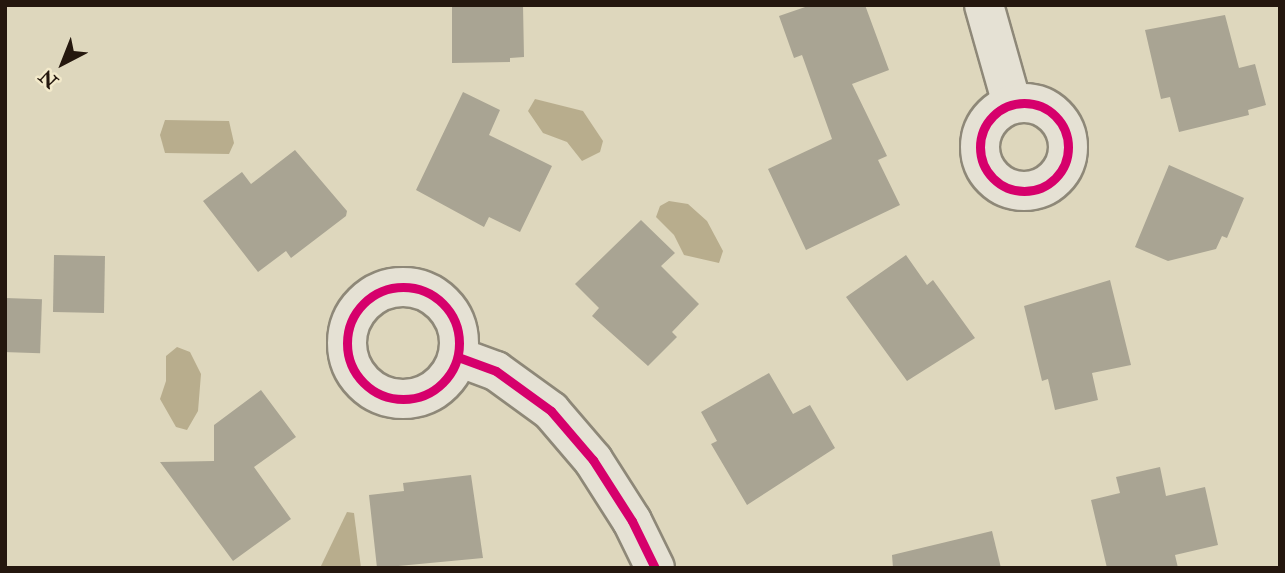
<!DOCTYPE html>
<style>
body{margin:0}
#map{position:relative;width:1285px;height:573px;overflow:hidden;background:#ded7bd;font-family:"IM FELL Double Pica",serif}
div>[style]{position:absolute}
.water>*{inset:0;background:#b8ad8d}
.building>*{inset:0;background:#a9a493;transform-origin:0 0}
.roads{filter:drop-shadow(2px 0 #8e8878) drop-shadow(-2px 0 #8e8878) drop-shadow(0 2px #8e8878) drop-shadow(0 -2px #8e8878)}
.minor>*{height:38px;margin:-19px;padding:0 19px;transform-origin:19px;border-radius:19px;background:#e5e1d4}
.minor>.ring{margin:-19px;padding:0;box-sizing:content-box;background:none;border:38px solid #e5e1d4;border-radius:50%}
.cycleway>*{height:9px;margin:-4.5px;padding:0 4.5px;transform-origin:4.5px;border-radius:4.5px;background:#d6006c}
.cycleway>.ring{margin:-4.5px;padding:0;box-sizing:content-box;background:none;border:9px solid #d6006c;border-radius:50%}
span{translate:-50% -50%;white-space:nowrap;text-align:center;line-height:1.15;-webkit-text-stroke:5px #f3eacb;paint-order:stroke}
.frame{position:absolute;inset:0;border:7px solid #24170e;pointer-events:none}
.north{position:absolute;left:28px;top:28px;width:70px;height:70px;-webkit-text-stroke:5px #f3eacb;paint-order:stroke;rotate:222deg;font-size:19px;font-weight:700;line-height:28px;text-align:center;color:#24170e}
.north::after{content:'';display:block;margin:auto;width:24px;height:32px;background:#24170e;clip-path:polygon(50% 0,100% 100%,50% 72%,0 100%)}
</style>
<div id="map">
<div class="water">
<div style="clip-path:polygon(535px 99px,583px 111px,603px 141px,600px 152px,582px 161px,567px 142px,543px 133px,528px 111px)"></div>
<div style="clip-path:polygon(165px 120px,229px 121px,234px 143px,229px 154px,165px 153px,160px 135px)"></div>
<div style="clip-path:polygon(669px 201px,688px 204px,707px 221px,723px 251px,719px 263px,684px 255px,674px 235px,656px 217px,660px 206px)"></div>
<div style="clip-path:polygon(177px 347px,190px 352px,201px 374px,198px 411px,187px 430px,176px 427px,160px 399px,166px 381px,166px 356px)"></div>
<div style="clip-path:polygon(347px 512px,354px 513px,361px 568px,320px 568px)"></div>
</div>
<div class="building">
<div style="clip-path:polygon(452px 5px,523px 5px,524px 57px,510px 58px,510px 62px,452px 63px)"></div>
<div style="clip-path:polygon(811px 5px,865px 5px,889px 70px,852px 84px,887px 156px,878px 160px,900px 205px,806px 250px,768px 169px,832px 139px,802px 55px,794px 58px,779px 16px)"></div>
<div style="clip-path:polygon(1225px 15px,1239px 68px,1255px 64px,1266px 105px,1248px 110px,1249px 115px,1179px 132px,1170px 97px,1161px 99px,1145px 30px)"></div>
<div style="clip-path:polygon(463px 92px,500px 110px,489px 135px,552px 166px,520px 232px,489px 217px,484px 227px,416px 190px)"></div>
<div style="clip-path:polygon(295px 150px,347px 211px,346px 216px,291px 258px,286px 251px,258px 272px,203px 201px,242px 172px,251px 184px)"></div>
<div style="clip-path:polygon(1169px 165px,1244px 198px,1227px 238px,1222px 236px,1216px 249px,1168px 261px,1135px 247px)"></div>
<div style="clip-path:polygon(641px 220px,675px 253px,661px 266px,699px 304px,672px 332px,677px 337px,648px 366px,592px 316px,599px 308px,575px 284px)"></div>
<div style="left:54px;top:255px;width:51px;height:57px;rotate:1deg"></div>
<div style="clip-path:polygon(906px 255px,927px 285px,933px 280px,975px 338px,907px 381px,846px 297px)"></div>
<div style="clip-path:polygon(1110px 280px,1131px 365px,1092px 373px,1098px 400px,1055px 410px,1048px 379px,1042px 381px,1024px 306px)"></div>
<div style="left:5px;top:298px;width:37px;height:54px;rotate:2deg"></div>
<div style="clip-path:polygon(769px 373px,793px 414px,810px 405px,835px 448px,747px 505px,711px 444px,717px 441px,701px 412px)"></div>
<div style="clip-path:polygon(261px 390px,296px 437px,254px 467px,291px 519px,233px 561px,160px 462px,214px 461px,214px 425px)"></div>
<div style="clip-path:polygon(1160px 467px,1166px 496px,1205px 487px,1218px 545px,1175px 555px,1178px 568px,1107px 568px,1091px 500px,1120px 493px,1116px 477px)"></div>
<div style="clip-path:polygon(471px 475px,483px 558px,377px 568px,369px 495px,404px 491px,403px 483px)"></div>
<div style="clip-path:polygon(992px 531px,1001px 568px,893px 568px,892px 555px)"></div>
</div>
<div class="roads">
<div class="minor">
<div style="left:984px;top:5px;width:103px;rotate:74.2deg"></div>
<div class="ring" style="left:980px;top:103px;width:50px;height:50px"></div>
<div class="ring" style="left:347px;top:287px;width:74px;height:74px"></div>
<div style="left:458px;top:357px;width:40px;rotate:20.2deg"></div>
<div style="left:496px;top:371px;width:68px;rotate:36deg"></div>
<div style="left:551px;top:411px;width:65px;rotate:49.4deg"></div>
<div style="left:593px;top:460px;width:72px;rotate:57.4deg"></div>
<div style="left:632px;top:521px;width:52px;rotate:63.9deg"></div>
</div>
</div>
<div class="cycleway">
<div class="ring" style="left:980px;top:103px;width:79px;height:79px"></div>
<div class="ring" style="left:347px;top:287px;width:103px;height:103px"></div>
<div style="left:458px;top:357px;width:40px;rotate:20.2deg"></div>
<div style="left:496px;top:371px;width:68px;rotate:36deg"></div>
<div style="left:551px;top:411px;width:65px;rotate:49.4deg"></div>
<div style="left:593px;top:460px;width:72px;rotate:57.4deg"></div>
<div style="left:632px;top:521px;width:52px;rotate:63.9deg"></div>
</div>
<div class="frame"></div>
<div class="north">N</div>
</div>
